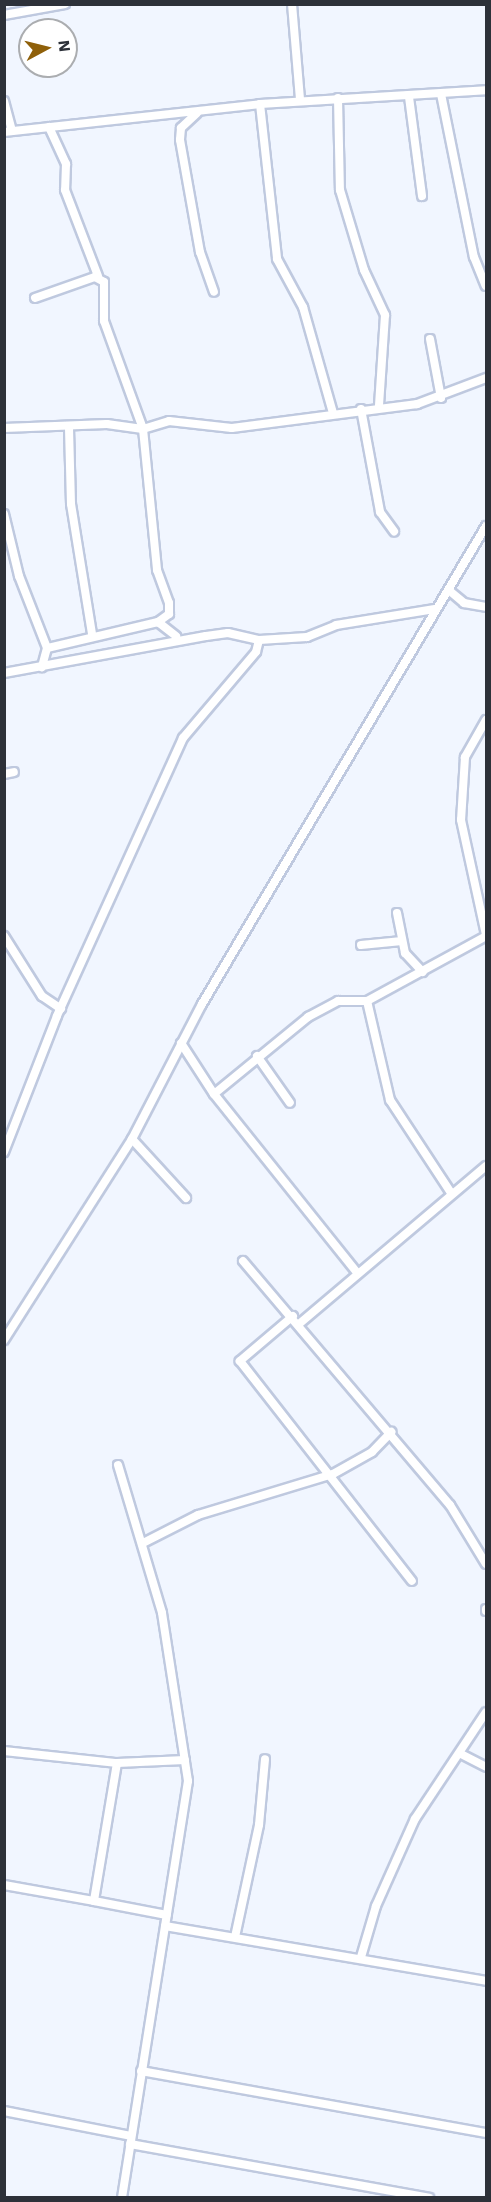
<!DOCTYPE html>
<style>
body{margin:0}
#map{position:relative;width:491px;height:2202px;overflow:hidden;background:#f1f6ff;font-family:"Work Sans",sans-serif}
div>[style]{position:absolute}
.roads{filter:drop-shadow(2px 0 #bfc9df) drop-shadow(-2px 0 #bfc9df) drop-shadow(0 2px #bfc9df) drop-shadow(0 -2px #bfc9df)}
.minor>*{height:8px;margin:-4px;padding:0 4px;transform-origin:4px;border-radius:4px;background:#fff}
span{translate:-50% -50%;white-space:nowrap;text-align:center;line-height:1.15;-webkit-text-stroke:6px #fff;paint-order:stroke}
.frame{position:absolute;inset:0;border:6px solid #2d3139;pointer-events:none}
.north{position:absolute;left:18px;top:18px;width:60px;height:60px;box-sizing:border-box;background:#fff;border:2px solid #abadb0;border-radius:50%;rotate:83deg;font-size:16px;font-weight:700;line-height:24px;text-align:center;color:#2d3139}
.north::after{content:'';display:block;margin:auto;width:21px;height:27px;background:#8f600a;clip-path:polygon(50% 0,100% 100%,50% 72%,0 100%)}
</style>
<div id="map">
<div class="roads">
<div class="minor">
<div style="left:292px;top:4px;width:96px;rotate:85.2deg"></div>
<div style="left:4px;top:15px;width:62px;rotate:-10.2deg"></div>
<div style="left:441px;top:94px;width:166px;rotate:78.6deg"></div>
<div style="left:474px;top:257px;width:31px;rotate:68deg"></div>
<div style="left:409px;top:97px;width:100px;rotate:82.5deg"></div>
<div style="left:338px;top:98px;width:92px;rotate:88.8deg"></div>
<div style="left:340px;top:190px;width:84px;rotate:73.3deg"></div>
<div style="left:364px;top:270px;width:50px;rotate:65deg"></div>
<div style="left:385px;top:315px;width:91px;rotate:93.8deg"></div>
<div style="left:4px;top:101px;width:31px;rotate:75deg"></div>
<div style="left:260px;top:104px;width:156px;rotate:83.7deg"></div>
<div style="left:277px;top:259px;width:55px;rotate:61.6deg"></div>
<div style="left:303px;top:307px;width:110px;rotate:74.2deg"></div>
<div style="left:197px;top:113px;width:22px;rotate:137deg"></div>
<div style="left:181px;top:128px;width:12px;rotate:95deg"></div>
<div style="left:180px;top:140px;width:114px;rotate:79.9deg"></div>
<div style="left:200px;top:252px;width:42px;rotate:70.7deg"></div>
<div style="left:49px;top:127px;width:41px;rotate:65.3deg"></div>
<div style="left:66px;top:164px;width:26px;rotate:92deg"></div>
<div style="left:65px;top:190px;width:92px;rotate:69deg"></div>
<div style="left:4px;top:132px;width:258px;rotate:-6.2deg"></div>
<div style="left:260px;top:104px;width:226px;rotate:-3.5deg"></div>
<div style="left:35px;top:298px;width:64px;rotate:-19.3deg"></div>
<div style="left:95px;top:277px;width:10px;rotate:29deg"></div>
<div style="left:104px;top:282px;width:39px;rotate:90deg"></div>
<div style="left:104px;top:321px;width:115px;rotate:70.1deg"></div>
<div style="left:143px;top:429px;width:142px;rotate:84.3deg"></div>
<div style="left:157px;top:570px;width:35px;rotate:70deg"></div>
<div style="left:169px;top:603px;width:11px;rotate:90deg"></div>
<div style="left:169px;top:614px;width:14px;rotate:144deg"></div>
<div style="left:158px;top:622px;width:114px;rotate:166.8deg"></div>
<div style="left:430px;top:339px;width:60px;rotate:79.4deg"></div>
<div style="left:361px;top:409px;width:105px;rotate:79.5deg"></div>
<div style="left:380px;top:512px;width:24px;rotate:54deg"></div>
<div style="left:4px;top:428px;width:103px;rotate:-2.2deg"></div>
<div style="left:107px;top:424px;width:36px;rotate:8deg"></div>
<div style="left:143px;top:429px;width:27px;rotate:-17deg"></div>
<div style="left:169px;top:421px;width:63px;rotate:6.3deg"></div>
<div style="left:232px;top:428px;width:187px;rotate:-7.4deg"></div>
<div style="left:417px;top:404px;width:74px;rotate:-20.6deg"></div>
<div style="left:69px;top:428px;width:76px;rotate:88.5deg"></div>
<div style="left:71px;top:504px;width:132px;rotate:80.8deg"></div>
<div style="left:4px;top:514px;width:64px;rotate:76.4deg"></div>
<div style="left:19px;top:576px;width:77px;rotate:68.7deg"></div>
<div style="left:47px;top:648px;width:20px;rotate:105deg"></div>
<div style="left:451px;top:592px;width:17px;rotate:40deg"></div>
<div style="left:464px;top:603px;width:22px;rotate:10deg"></div>
<div style="left:158px;top:622px;width:23px;rotate:38deg"></div>
<div style="left:259px;top:640px;width:48px;rotate:-3.6deg"></div>
<div style="left:307px;top:637px;width:31px;rotate:-22deg"></div>
<div style="left:336px;top:625px;width:100px;rotate:-9.2deg"></div>
<div style="left:4px;top:673px;width:205px;rotate:-10.4deg"></div>
<div style="left:206px;top:636px;width:22px;rotate:-8deg"></div>
<div style="left:228px;top:633px;width:32px;rotate:13deg"></div>
<div style="left:259px;top:640px;width:12px;rotate:104deg"></div>
<div style="left:256px;top:652px;width:113px;rotate:130.3deg"></div>
<div style="left:183px;top:738px;width:305px;rotate:114.4deg"></div>
<div style="left:57px;top:1016px;width:146px;rotate:111.3deg"></div>
<div style="left:486px;top:720px;width:43px;rotate:119.6deg"></div>
<div style="left:465px;top:757px;width:63px;rotate:93.6deg"></div>
<div style="left:461px;top:820px;width:118px;rotate:77.7deg"></div>
<div style="left:4px;top:774px;width:10px;rotate:-11deg"></div>
<div style="left:397px;top:913px;width:41px;rotate:78.7deg"></div>
<div style="left:405px;top:953px;width:26px;rotate:47deg"></div>
<div style="left:4px;top:936px;width:71px;rotate:57.7deg"></div>
<div style="left:42px;top:996px;width:23px;rotate:34deg"></div>
<div style="left:361px;top:945px;width:41px;rotate:-5.6deg"></div>
<div style="left:367px;top:1001px;width:102px;rotate:76.9deg"></div>
<div style="left:390px;top:1100px;width:111px;rotate:56.7deg"></div>
<div style="left:181px;top:1043px;width:61px;rotate:57.1deg"></div>
<div style="left:214px;top:1094px;width:227px;rotate:51.3deg"></div>
<div style="left:257px;top:1056px;width:57px;rotate:54.9deg"></div>
<div style="left:214px;top:1094px;width:122px;rotate:-39.3deg"></div>
<div style="left:308px;top:1017px;width:34px;rotate:-28deg"></div>
<div style="left:338px;top:1001px;width:29px"></div>
<div style="left:367px;top:1001px;width:136px;rotate:-28.6deg"></div>
<div style="left:132px;top:1139px;width:80px;rotate:47.5deg"></div>
<div style="left:243px;top:1261px;width:320px;rotate:49.7deg"></div>
<div style="left:450px;top:1505px;width:69px;rotate:58.6deg"></div>
<div style="left:293px;top:1316px;width:70px;rotate:139.7deg"></div>
<div style="left:240px;top:1361px;width:279px;rotate:52deg"></div>
<div style="left:299px;top:1324px;width:245px;rotate:-40.2deg"></div>
<div style="left:4px;top:1340px;width:238px;rotate:-57.5deg"></div>
<div style="left:132px;top:1139px;width:152px;rotate:-62.6deg"></div>
<div style="left:202px;top:1004px;width:556px;rotate:-59.28deg"></div>
<div style="left:118px;top:1465px;width:154px;rotate:73.4deg"></div>
<div style="left:162px;top:1613px;width:170px;rotate:81.2deg"></div>
<div style="left:188px;top:1781px;width:422px;rotate:99deg"></div>
<div style="left:143px;top:1543px;width:62px;rotate:-27deg"></div>
<div style="left:198px;top:1515px;width:141px;rotate:-16.9deg"></div>
<div style="left:333px;top:1474px;width:45px;rotate:-29.4deg"></div>
<div style="left:372px;top:1452px;width:28px;rotate:-46deg"></div>
<div style="left:486px;top:1609px;width:2px;rotate:90deg"></div>
<div style="left:4px;top:1751px;width:114px;rotate:6.1deg"></div>
<div style="left:117px;top:1763px;width:140px;rotate:99.5deg"></div>
<div style="left:94px;top:1901px;width:74px;rotate:10.9deg"></div>
<div style="left:461px;top:1754px;width:28px;rotate:27deg"></div>
<div style="left:117px;top:1763px;width:68px;rotate:-2.5deg"></div>
<div style="left:4px;top:1885px;width:91px;rotate:10.1deg"></div>
<div style="left:165px;top:1926px;width:326px;rotate:9.7deg"></div>
<div style="left:235px;top:1937px;width:115px;rotate:-77.9deg"></div>
<div style="left:259px;top:1825px;width:66px;rotate:-84.8deg"></div>
<div style="left:361px;top:1957px;width:53px;rotate:-73.6deg"></div>
<div style="left:376px;top:1906px;width:95px;rotate:-65.9deg"></div>
<div style="left:415px;top:1819px;width:128px;rotate:-56.4deg"></div>
<div style="left:141px;top:2071px;width:351px;rotate:10.2deg"></div>
<div style="left:4px;top:2111px;width:129px;rotate:11.1deg"></div>
<div style="left:130px;top:2144px;width:304px;rotate:10.2deg"></div>
</div>
</div>
<div class="frame"></div>
<div class="north">N</div>
</div>
